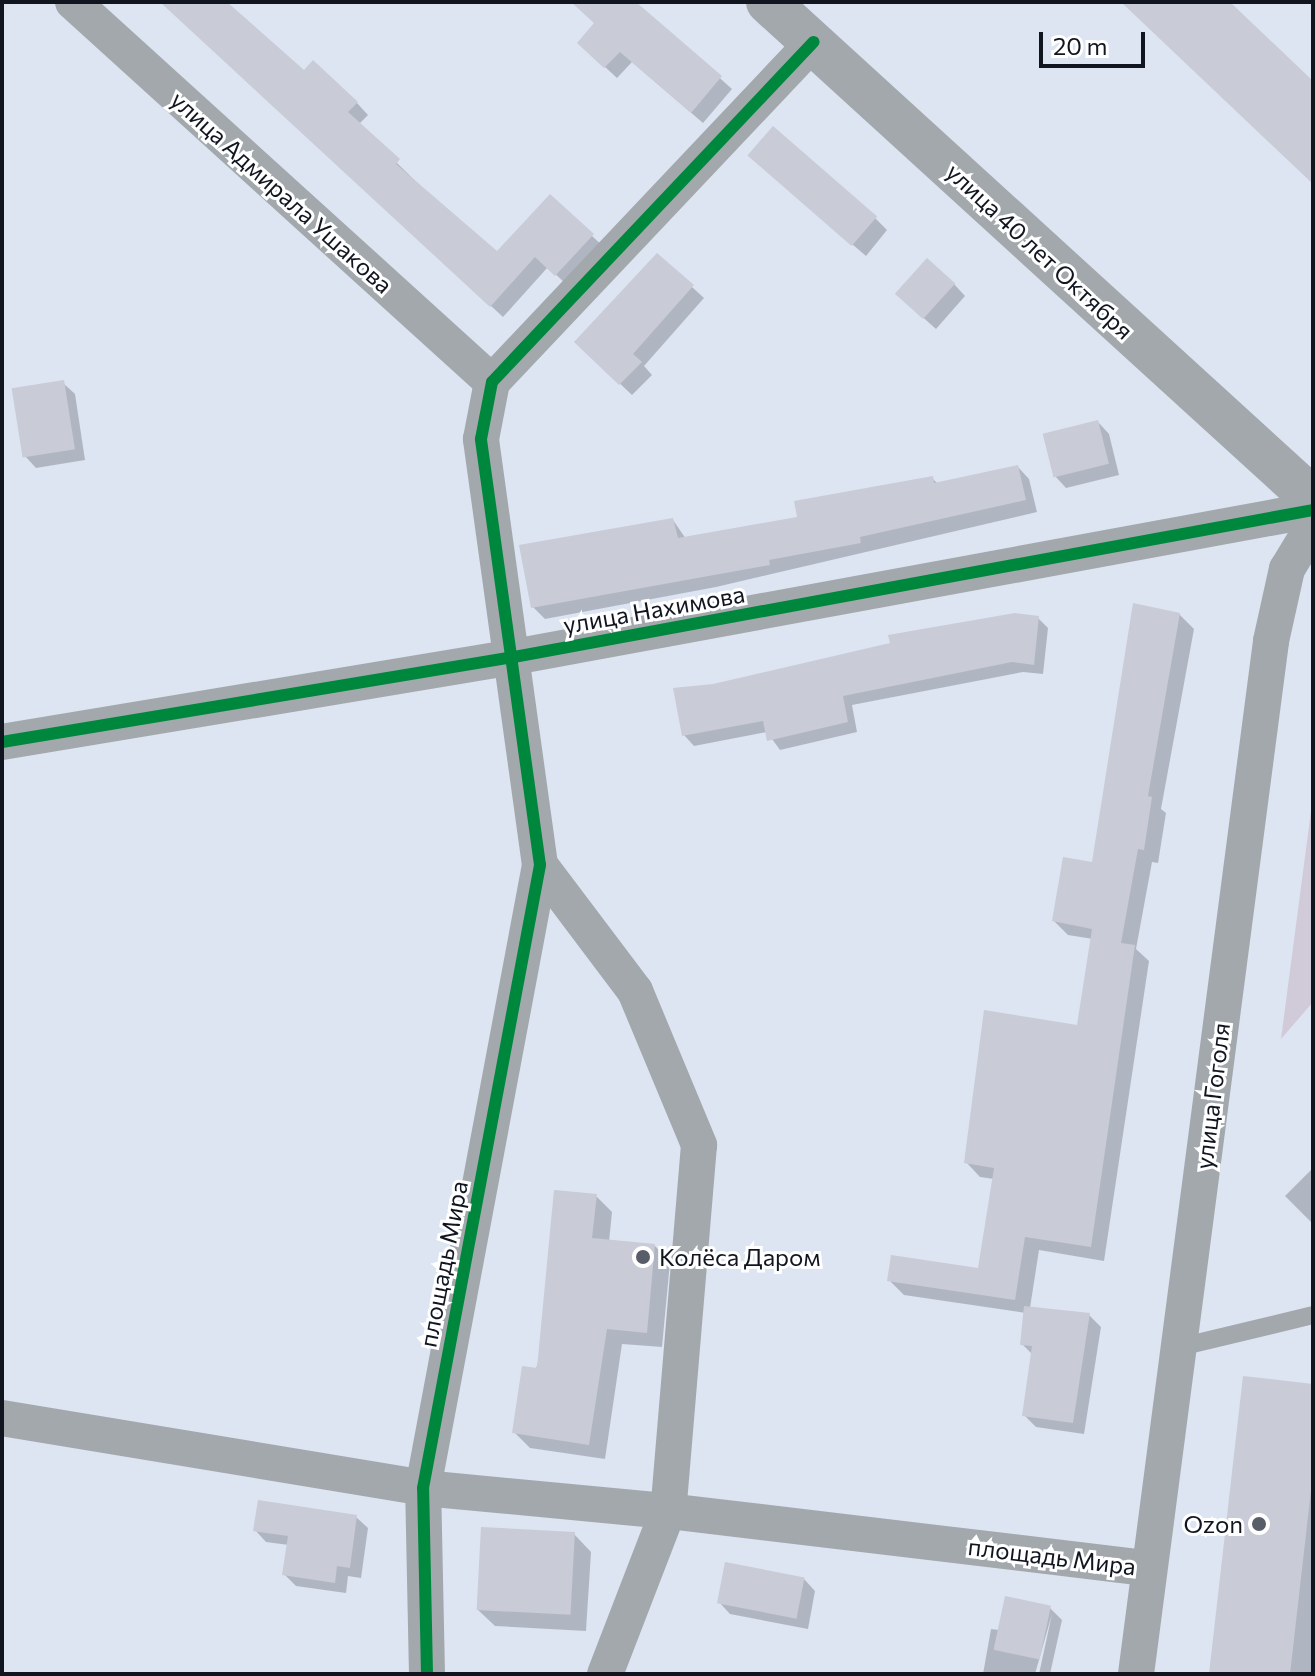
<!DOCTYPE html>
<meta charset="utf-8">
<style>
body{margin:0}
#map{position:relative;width:1315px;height:1676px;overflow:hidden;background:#dde4f2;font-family:Commissioner,sans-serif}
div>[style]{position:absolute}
.green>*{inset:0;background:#d1cbd9}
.shadow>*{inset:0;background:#0003}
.building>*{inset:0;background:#c9cbd7;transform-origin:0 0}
.service>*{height:18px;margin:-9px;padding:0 9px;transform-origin:9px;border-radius:9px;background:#a2a8ac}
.minor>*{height:36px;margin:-18px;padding:0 18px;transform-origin:18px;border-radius:18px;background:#a2a8ac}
.tertiary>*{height:44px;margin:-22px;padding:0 22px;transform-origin:22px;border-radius:22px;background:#a2a8ac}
.cycleway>*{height:12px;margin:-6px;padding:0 6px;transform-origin:6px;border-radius:6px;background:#00873e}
.dots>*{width:22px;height:22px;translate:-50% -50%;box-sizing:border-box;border:4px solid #fff;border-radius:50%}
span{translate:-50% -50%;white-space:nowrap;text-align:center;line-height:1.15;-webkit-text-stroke:6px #fff;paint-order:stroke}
.street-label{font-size:24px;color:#101520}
.poi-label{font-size:24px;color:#101520}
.left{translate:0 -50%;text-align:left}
.right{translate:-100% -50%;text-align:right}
.frame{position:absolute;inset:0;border:4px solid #101520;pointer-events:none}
.scale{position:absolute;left:1039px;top:32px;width:106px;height:36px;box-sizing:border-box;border:4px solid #101520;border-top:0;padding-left:10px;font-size:24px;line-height:28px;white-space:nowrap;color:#101520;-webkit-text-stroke:6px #fff;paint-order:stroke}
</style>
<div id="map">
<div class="green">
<div style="clip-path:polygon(1313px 796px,1313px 1002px,1281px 1039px)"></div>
</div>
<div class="shadow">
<div style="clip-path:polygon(162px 2px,225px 2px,304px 73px,357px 103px,368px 115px,358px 125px,481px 245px,497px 253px,592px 236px,604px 247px,568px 286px,548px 267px,503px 317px)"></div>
<div style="clip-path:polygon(575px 2px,635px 2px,732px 89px,703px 123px,632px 62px,617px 78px,591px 54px,597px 23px)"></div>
<div style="clip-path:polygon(762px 167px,875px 218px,887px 230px,866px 256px)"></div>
<div style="clip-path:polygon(954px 284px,965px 296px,936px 329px,909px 305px)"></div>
<div style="clip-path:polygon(692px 287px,704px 298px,644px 366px,652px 375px,632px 395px,576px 342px)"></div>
<div style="clip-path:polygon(63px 383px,75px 394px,85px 460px,36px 468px,25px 456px)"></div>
<div style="clip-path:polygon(1098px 422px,1109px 434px,1119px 475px,1066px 488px,1055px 476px)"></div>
<div style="clip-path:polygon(1018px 467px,1029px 479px,1037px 512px,716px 587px,545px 619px,533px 607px,673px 520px,686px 539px,800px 518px,932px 478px,938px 484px)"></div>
<div style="clip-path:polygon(1179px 614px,1194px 629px,1161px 809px,1166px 813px,1158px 863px,1152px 862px,1136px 949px,1149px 961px,1104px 1261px,1039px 1250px,1030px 1308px,1089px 1315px,1101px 1327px,1084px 1434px,1036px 1427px,1024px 1415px,1033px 1355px,1022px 1344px,1026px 1313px,904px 1295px,890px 1281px,980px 1270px,994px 1179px,980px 1177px,966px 1162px,1079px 1027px,1093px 939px,1068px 935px,1054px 921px,1094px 864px)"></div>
<div style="clip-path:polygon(1038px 618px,1048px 628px,1043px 674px,1023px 672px,852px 705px,857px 732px,780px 750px,767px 732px,694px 746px,684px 735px,714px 686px)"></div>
<div style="clip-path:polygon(1313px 1168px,1313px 1224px,1285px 1196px)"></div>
<div style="clip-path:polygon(596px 1196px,612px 1212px,609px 1242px,655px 1246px,670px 1262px,662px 1347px,622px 1344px,605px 1459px,530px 1448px,514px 1432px)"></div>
<div style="clip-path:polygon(1313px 1386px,1313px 1674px,1211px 1674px)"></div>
<div style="clip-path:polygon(356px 1517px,368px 1528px,361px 1578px,348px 1576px,346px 1593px,296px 1586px,284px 1574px,289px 1545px,266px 1542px,255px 1530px)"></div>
<div style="clip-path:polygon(574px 1534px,591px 1552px,586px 1631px,495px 1626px,477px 1609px)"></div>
<div style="clip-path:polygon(804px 1579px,815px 1591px,808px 1629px,730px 1614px,719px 1602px)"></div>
<div style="clip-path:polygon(1050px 1608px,1062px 1620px,1050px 1674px,1039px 1674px,1052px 1614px,1035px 1674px,983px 1674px,991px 1629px,999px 1630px)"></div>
</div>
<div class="building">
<div style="clip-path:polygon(160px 2px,227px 2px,304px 70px,313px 60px,358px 102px,348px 112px,400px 159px,396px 164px,497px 251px,550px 194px,594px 234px,555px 276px,535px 257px,490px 307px)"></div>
<div style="clip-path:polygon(571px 2px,636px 2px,722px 76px,691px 113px,620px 52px,604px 68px,577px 43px,594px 23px)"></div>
<div style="clip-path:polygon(1121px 2px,1230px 2px,1313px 81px,1313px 184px)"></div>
<div style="left:773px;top:126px;width:138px;height:39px;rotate:41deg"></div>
<div style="clip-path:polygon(657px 253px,694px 285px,633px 354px,642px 362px,619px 385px,574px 342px)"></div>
<div style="left:927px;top:258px;width:38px;height:48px;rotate:42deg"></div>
<div style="left:64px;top:380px;width:70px;height:53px;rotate:81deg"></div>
<div style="left:1098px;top:420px;width:45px;height:57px;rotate:76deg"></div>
<div style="clip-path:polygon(1018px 465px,1026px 500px,860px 537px,861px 543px,769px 560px,770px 565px,531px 608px,519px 545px,673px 518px,678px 538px,797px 517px,794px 501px,933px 476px,934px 483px)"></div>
<div style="clip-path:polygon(1133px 603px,1180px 613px,1148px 796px,1152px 797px,1144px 850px,1138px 849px,1121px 943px,1135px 945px,1091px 1247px,1025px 1237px,1015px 1300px,887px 1281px,891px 1255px,978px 1268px,994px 1168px,964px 1163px,984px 1010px,1077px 1025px,1092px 929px,1052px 921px,1063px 857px,1092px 862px)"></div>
<div style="clip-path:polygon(1015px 613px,1039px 616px,1034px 665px,1012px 662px,843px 696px,848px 722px,767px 741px,763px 721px,682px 736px,673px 688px,713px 684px,890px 643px,888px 635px)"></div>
<div style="clip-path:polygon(554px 1190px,597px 1194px,592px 1238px,655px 1244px,647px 1333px,607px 1329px,589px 1445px,512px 1433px,522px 1366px,537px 1368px)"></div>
<div style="clip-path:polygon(1024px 1306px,1090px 1313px,1073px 1423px,1022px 1416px,1032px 1346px,1020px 1345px)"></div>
<div style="clip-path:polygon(1243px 1376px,1313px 1384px,1313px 1473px,1290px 1674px,1209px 1674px)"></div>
<div style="clip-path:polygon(258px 1500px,357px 1515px,350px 1568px,337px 1566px,335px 1583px,282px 1575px,288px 1536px,253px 1531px)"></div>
<div style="left:481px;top:1527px;width:94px;height:83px;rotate:3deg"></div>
<div style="left:725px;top:1562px;width:81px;height:42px;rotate:11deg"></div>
<div style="left:1005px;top:1596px;width:47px;height:55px;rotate:12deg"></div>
</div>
<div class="service">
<div style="left:1180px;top:1347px;width:137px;rotate:-13.5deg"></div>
</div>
<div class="minor">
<div style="left:73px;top:2px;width:566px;rotate:42.21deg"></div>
<div style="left:2px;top:742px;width:513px;rotate:-9.43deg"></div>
<div style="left:508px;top:658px;width:818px;rotate:-10.42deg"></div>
<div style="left:540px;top:865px;width:158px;rotate:53deg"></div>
<div style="left:635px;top:991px;width:167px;rotate:67.4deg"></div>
<div style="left:699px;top:1145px;width:367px;rotate:94.8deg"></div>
<div style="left:668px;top:1511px;width:175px;rotate:111.1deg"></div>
<div style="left:2px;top:1418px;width:427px;rotate:9.4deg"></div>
<div style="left:423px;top:1488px;width:246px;rotate:5.4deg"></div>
<div style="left:668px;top:1511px;width:484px;rotate:6.8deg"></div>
<div style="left:427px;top:1674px;width:186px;rotate:-91.2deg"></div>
<div style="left:423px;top:1488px;width:634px;rotate:-79.36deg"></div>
<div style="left:540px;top:865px;width:430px;rotate:-97.9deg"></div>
<div style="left:481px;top:439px;width:58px;rotate:-79.1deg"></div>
<div style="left:492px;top:382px;width:468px;rotate:-46.6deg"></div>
<div style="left:1136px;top:1674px;width:1042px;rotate:-82.55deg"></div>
<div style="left:1271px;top:641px;width:74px;rotate:-77.5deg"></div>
<div style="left:1287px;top:569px;width:50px;rotate:-58.8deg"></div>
</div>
<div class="tertiary">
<div style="left:768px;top:2px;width:738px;rotate:42.36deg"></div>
</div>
<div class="cycleway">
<div style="left:2px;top:742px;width:513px;rotate:-9.43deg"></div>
<div style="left:508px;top:658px;width:818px;rotate:-10.42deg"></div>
<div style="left:427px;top:1674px;width:186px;rotate:-91.2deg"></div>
<div style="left:423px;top:1488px;width:634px;rotate:-79.36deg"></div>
<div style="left:540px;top:865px;width:430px;rotate:-97.9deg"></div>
<div style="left:481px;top:439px;width:58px;rotate:-79.1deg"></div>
<div style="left:492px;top:382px;width:468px;rotate:-46.6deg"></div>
</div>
<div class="dots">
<div style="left:643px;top:1257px;background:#585d6a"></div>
<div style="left:1259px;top:1524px;background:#585d6a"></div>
</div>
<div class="street-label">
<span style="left:282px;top:192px;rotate:42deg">улица Адмирала Ушакова</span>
<span style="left:1040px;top:251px;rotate:43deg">улица 40 лет Октября</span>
<span style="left:654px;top:609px;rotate:-10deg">улица Нахимова</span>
<span style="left:1212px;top:1096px;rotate:-83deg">улица Гоголя</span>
<span style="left:443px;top:1264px;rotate:-79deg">площадь Мира</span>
<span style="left:1052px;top:1556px;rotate:7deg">площадь Мира</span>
</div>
<div class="poi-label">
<span class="left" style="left:659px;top:1257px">Колёса Даром</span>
<span class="right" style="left:1243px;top:1524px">Ozon</span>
</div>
<div class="frame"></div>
<div class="scale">20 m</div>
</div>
